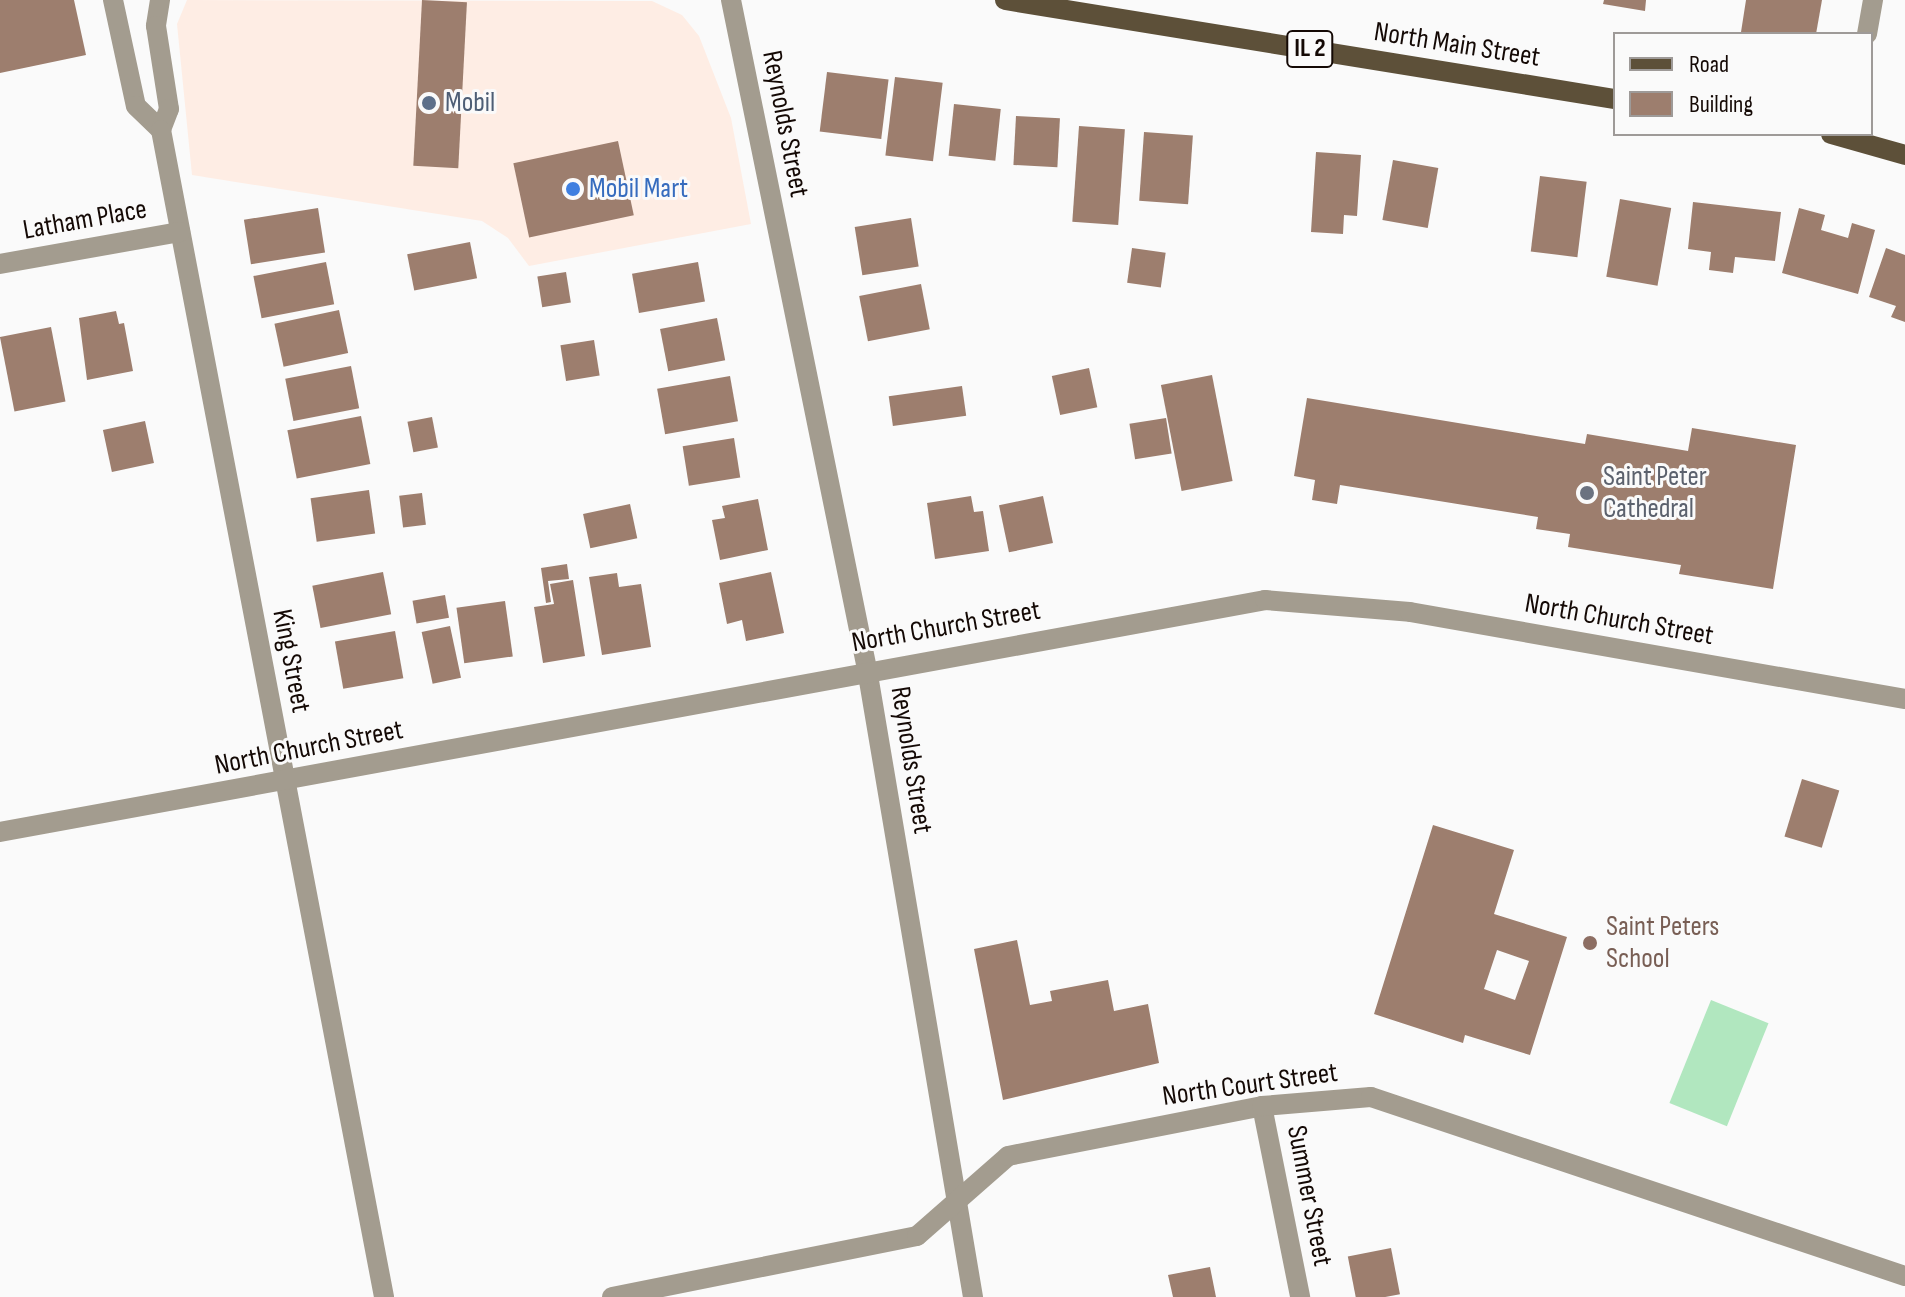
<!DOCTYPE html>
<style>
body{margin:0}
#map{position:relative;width:1905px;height:1297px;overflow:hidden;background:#fafafa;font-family:"Sofia Sans Condensed",sans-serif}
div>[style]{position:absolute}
.built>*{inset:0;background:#feede4}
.green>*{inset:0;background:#b1e7bf;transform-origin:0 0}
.building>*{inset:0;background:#9d7e6e;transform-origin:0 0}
.minor>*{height:20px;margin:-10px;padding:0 10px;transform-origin:10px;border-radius:10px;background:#a39c8f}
.major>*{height:20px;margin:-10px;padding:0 10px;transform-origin:10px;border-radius:10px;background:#5d5039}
.dots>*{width:22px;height:22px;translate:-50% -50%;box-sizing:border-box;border:4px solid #fafafa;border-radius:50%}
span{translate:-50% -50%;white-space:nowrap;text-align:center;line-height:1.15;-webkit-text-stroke:6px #fafafa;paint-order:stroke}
.shield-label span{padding:2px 6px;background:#fafafa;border:2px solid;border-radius:6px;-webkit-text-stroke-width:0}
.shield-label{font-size:26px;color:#140905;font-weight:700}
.street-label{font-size:28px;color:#140905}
.service-label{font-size:28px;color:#4e5e75}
.left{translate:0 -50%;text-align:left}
.shop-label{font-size:28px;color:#366cbe}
.worship-label{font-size:28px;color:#5b616d}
.education-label{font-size:28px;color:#785e54}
.legend{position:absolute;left:1613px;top:32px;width:260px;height:104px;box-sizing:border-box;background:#fafafa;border:2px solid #9e9a98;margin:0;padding:10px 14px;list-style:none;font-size:24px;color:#140905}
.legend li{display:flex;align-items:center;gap:16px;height:40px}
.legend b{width:40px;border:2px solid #9e9a98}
</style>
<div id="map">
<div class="built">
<div style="clip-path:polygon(187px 0,652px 1px,682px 15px,699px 36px,731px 118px,751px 224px,529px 266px,508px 238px,482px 221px,192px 175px,177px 24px)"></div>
</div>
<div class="green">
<div style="left:1711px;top:1000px;width:62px;height:111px;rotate:22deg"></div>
</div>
<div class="building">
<div style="clip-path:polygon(0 0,74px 0,86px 55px,0 73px)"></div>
<div style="left:422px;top:0;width:45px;height:166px;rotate:3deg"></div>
<div style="clip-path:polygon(1604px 0,1646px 0,1645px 11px,1603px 4px)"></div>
<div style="clip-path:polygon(1746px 0,1822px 0,1816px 34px,1741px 32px)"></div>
<div style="left:827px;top:72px;width:62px;height:60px;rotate:7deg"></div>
<div style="left:895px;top:77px;width:48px;height:79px;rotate:7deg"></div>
<div style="left:954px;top:104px;width:47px;height:52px;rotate:6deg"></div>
<div style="left:1016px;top:116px;width:44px;height:49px;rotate:3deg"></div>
<div style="left:1079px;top:126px;width:46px;height:96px;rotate:4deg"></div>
<div style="left:1144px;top:132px;width:49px;height:69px;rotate:4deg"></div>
<div style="left:618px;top:141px;width:76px;height:107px;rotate:78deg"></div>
<div style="clip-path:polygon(1316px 152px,1361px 155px,1357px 216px,1344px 215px,1343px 234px,1311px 232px)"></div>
<div style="left:1393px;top:160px;width:46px;height:61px;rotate:10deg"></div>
<div style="left:1540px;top:176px;width:47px;height:76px;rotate:7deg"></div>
<div style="left:1620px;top:199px;width:52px;height:79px;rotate:10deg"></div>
<div style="clip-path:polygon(1693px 202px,1781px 212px,1775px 261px,1735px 257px,1733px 273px,1709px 270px,1711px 252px,1688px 249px)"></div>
<div style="left:318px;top:208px;width:45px;height:75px;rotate:81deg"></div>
<div style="clip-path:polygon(1799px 208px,1825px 215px,1821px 230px,1848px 238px,1852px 223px,1875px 230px,1858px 294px,1782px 273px)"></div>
<div style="left:911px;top:218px;width:49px;height:57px;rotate:81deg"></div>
<div style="left:470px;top:242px;width:37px;height:64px;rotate:79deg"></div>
<div style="left:1132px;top:248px;width:34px;height:35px;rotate:8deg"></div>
<div style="clip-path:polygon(1886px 248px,1905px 255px,1905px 322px,1891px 317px,1896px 306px,1869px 297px)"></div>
<div style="left:326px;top:262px;width:43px;height:74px;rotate:79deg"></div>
<div style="left:698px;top:262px;width:40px;height:67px;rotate:80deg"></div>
<div style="left:566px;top:272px;width:31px;height:29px;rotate:81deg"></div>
<div style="left:921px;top:284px;width:46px;height:63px;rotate:79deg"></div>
<div style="left:339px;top:310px;width:44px;height:66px;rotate:78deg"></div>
<div style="clip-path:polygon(116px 311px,119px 324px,124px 323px,133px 371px,87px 380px,79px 318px)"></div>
<div style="left:717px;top:318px;width:43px;height:58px;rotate:79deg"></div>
<div style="left:51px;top:327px;width:76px;height:52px;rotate:79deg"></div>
<div style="left:594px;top:340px;width:36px;height:34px;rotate:81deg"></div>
<div style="left:351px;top:366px;width:43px;height:67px;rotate:79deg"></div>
<div style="left:1089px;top:368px;width:40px;height:38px;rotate:78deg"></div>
<div style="left:1212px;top:375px;width:108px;height:52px;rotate:79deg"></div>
<div style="left:730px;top:376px;width:46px;height:74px;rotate:80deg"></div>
<div style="left:962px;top:386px;width:30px;height:74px;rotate:82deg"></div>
<div style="clip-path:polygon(1307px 398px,1585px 444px,1587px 434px,1688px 451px,1692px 428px,1796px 445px,1773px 589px,1679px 574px,1681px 565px,1568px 547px,1570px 534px,1536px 529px,1538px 517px,1340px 485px,1337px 504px,1312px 500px,1315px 480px,1294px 476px)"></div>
<div style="left:361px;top:416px;width:49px;height:75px;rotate:79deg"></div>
<div style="left:432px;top:417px;width:31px;height:25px;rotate:79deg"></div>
<div style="left:1166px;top:418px;width:36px;height:37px;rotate:81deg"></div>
<div style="left:145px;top:421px;width:43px;height:43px;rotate:78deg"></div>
<div style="left:734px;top:438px;width:40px;height:52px;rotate:81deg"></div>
<div style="left:369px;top:490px;width:44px;height:59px;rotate:82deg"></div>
<div style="left:422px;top:493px;width:32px;height:23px;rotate:83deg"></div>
<div style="clip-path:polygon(971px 496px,974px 512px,983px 511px,989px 551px,935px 559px,927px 503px)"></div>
<div style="left:1043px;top:496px;width:48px;height:45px;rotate:78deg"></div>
<div style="clip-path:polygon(758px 499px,768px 550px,720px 560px,712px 520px,725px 518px,722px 506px)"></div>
<div style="left:630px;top:504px;width:35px;height:48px;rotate:78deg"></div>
<div style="clip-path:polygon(567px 564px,569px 579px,548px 581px,551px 602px,546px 603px,541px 568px)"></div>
<div style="left:383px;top:572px;width:43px;height:72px;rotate:79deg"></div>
<div style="clip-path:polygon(771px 572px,784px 633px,746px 641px,742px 620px,727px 624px,719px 583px)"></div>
<div style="clip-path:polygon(617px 573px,619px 587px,641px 584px,651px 647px,602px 655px,589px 577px)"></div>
<div style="clip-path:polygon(573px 580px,585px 656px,543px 663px,534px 607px,554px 604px,550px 584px)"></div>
<div style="left:445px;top:595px;width:23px;height:33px;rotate:80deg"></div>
<div style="left:505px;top:601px;width:56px;height:49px;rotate:82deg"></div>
<div style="left:450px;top:626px;width:53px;height:29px;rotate:78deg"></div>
<div style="left:395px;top:631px;width:48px;height:61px;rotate:80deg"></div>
<div style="left:1802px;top:779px;width:39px;height:60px;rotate:17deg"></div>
<div style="clip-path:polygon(evenodd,1433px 825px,1514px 850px,1494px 914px,1567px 937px,1530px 1055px,1465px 1035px,1463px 1043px,1374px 1014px,1433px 825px,1497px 950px,1529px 961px,1515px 1000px,1484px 989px,1497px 950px)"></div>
<div style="clip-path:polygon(1017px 940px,1030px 1005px,1052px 1001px,1050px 991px,1108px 980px,1114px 1011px,1148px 1004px,1159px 1063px,1003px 1100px,974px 949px)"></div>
<div style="left:1391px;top:1248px;width:47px;height:44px;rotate:79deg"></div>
<div style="clip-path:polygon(1210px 1267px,1216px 1297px,1173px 1297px,1168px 1275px)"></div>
</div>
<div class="minor">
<div style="left:113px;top:0;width:108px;rotate:77.8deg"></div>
<div style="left:136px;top:106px;width:35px;rotate:44deg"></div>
<div style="left:160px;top:0;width:26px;rotate:99deg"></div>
<div style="left:156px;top:26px;width:84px;rotate:81.1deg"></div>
<div style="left:169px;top:109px;width:22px;rotate:111deg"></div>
<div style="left:161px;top:130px;width:1188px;rotate:79.18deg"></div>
<div style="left:731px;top:0;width:683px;rotate:78.51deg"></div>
<div style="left:867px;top:669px;width:637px;rotate:80.42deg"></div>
<div style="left:1867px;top:34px;width:35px;rotate:-80deg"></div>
<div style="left:0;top:264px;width:183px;rotate:-10.1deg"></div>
<div style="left:0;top:832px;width:1286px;rotate:-10.39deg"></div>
<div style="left:1265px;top:600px;width:145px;rotate:4.7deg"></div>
<div style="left:1410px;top:612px;width:503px;rotate:9.97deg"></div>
<div style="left:1262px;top:1106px;width:195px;rotate:78.7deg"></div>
<div style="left:612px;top:1297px;width:311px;rotate:-11.3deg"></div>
<div style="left:917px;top:1236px;width:121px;rotate:-41.3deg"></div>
<div style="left:1008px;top:1156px;width:259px;rotate:-11.1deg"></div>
<div style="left:1262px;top:1106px;width:109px;rotate:-4.7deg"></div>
<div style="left:1371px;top:1097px;width:563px;rotate:18.53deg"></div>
</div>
<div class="major">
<div style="left:1005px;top:0;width:618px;rotate:9.22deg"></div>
<div style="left:1831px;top:134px;width:77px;rotate:15.8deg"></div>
</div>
<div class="dots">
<div style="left:429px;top:103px;background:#5c6f8a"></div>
<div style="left:573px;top:189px;background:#3f7fe0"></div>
<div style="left:1587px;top:493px;background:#6b7280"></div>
<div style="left:1590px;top:943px;background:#8d6e63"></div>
</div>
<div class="shield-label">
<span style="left:1310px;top:49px">IL 2</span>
</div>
<div class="street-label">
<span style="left:1457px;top:45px;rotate:9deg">North Main Street</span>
<span style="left:785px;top:124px;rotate:79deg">Reynolds Street</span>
<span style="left:85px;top:220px;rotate:-10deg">Latham Place</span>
<span style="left:1619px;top:620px;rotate:10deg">North Church Street</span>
<span style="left:946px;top:627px;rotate:-10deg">North Church Street</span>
<span style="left:291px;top:661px;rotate:79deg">King Street</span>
<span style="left:309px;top:748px;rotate:-11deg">North Church Street</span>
<span style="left:911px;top:760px;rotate:81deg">Reynolds Street</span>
<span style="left:1250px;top:1085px;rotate:-8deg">North Court Street</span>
<span style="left:1309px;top:1196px;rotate:79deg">Summer Street</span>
</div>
<div class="service-label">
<span class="left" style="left:445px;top:103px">Mobil</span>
</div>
<div class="shop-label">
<span class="left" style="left:589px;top:189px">Mobil Mart</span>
</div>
<div class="worship-label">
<span class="left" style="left:1603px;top:493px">Saint Peter<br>Cathedral</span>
</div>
<div class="education-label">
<span class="left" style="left:1606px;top:943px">Saint Peters<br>School</span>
</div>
<ul class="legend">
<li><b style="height:10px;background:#5d5039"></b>Road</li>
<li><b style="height:22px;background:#9d7e6e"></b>Building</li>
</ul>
</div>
